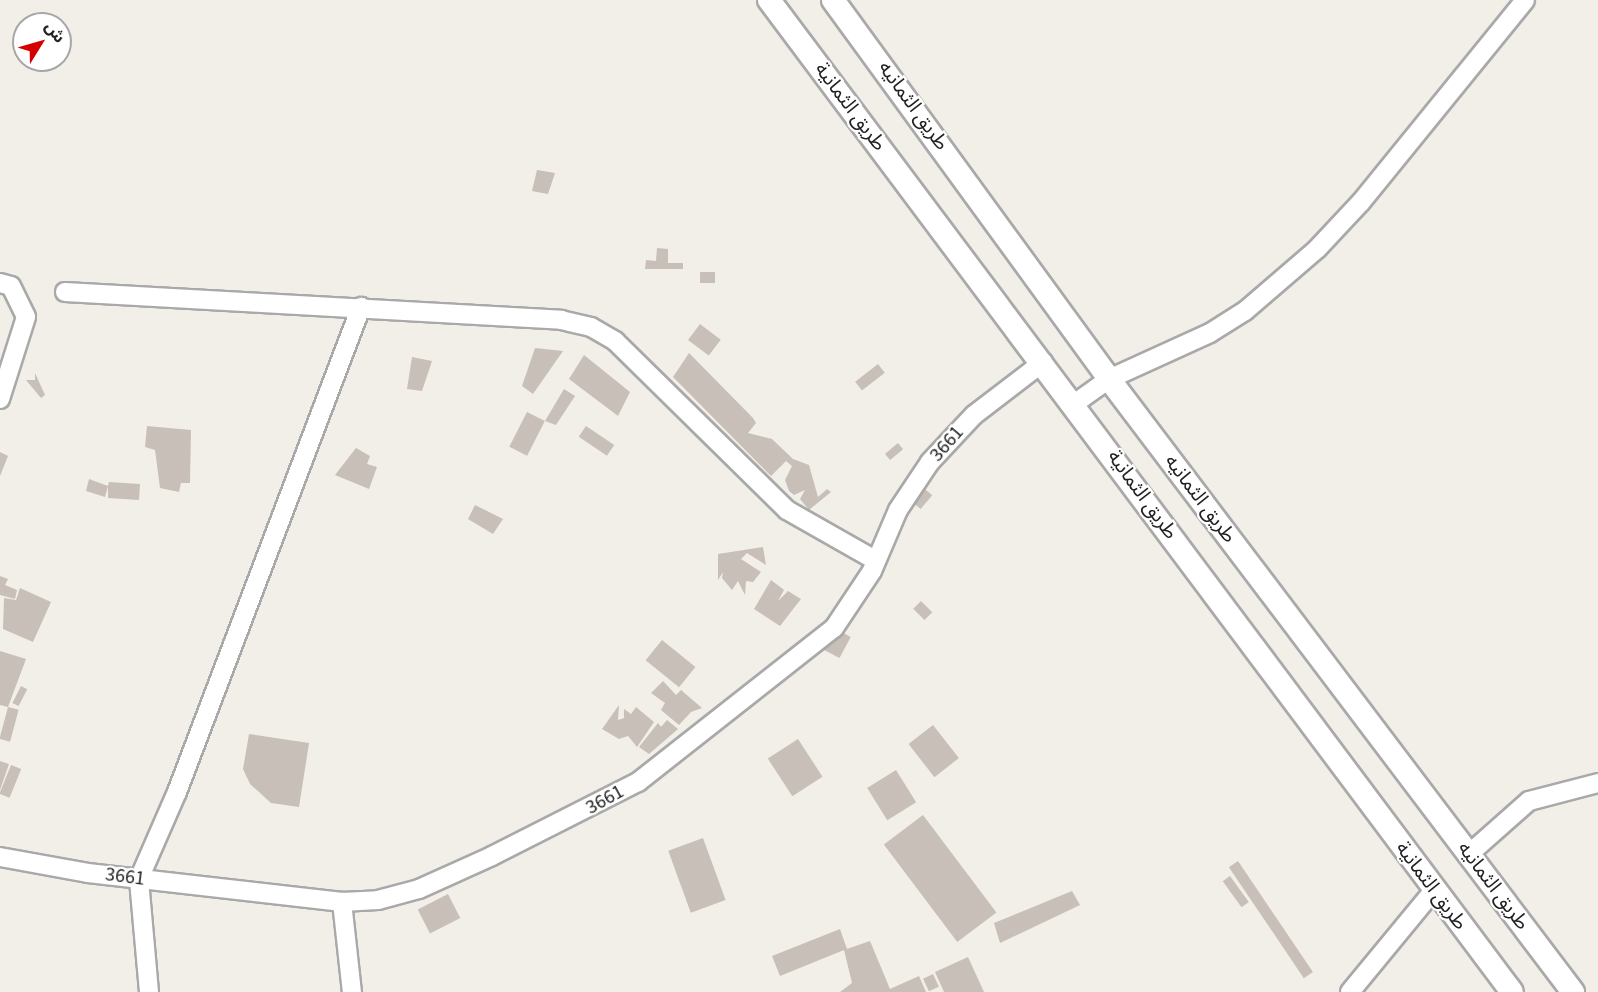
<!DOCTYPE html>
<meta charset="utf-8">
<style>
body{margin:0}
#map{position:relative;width:1598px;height:992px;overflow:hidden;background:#f2efe9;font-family:"Source Sans 3","Noto Sans Arabic",sans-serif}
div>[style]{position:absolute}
.building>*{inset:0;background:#c7bfb8;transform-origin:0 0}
.roads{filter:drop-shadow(2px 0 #a9a9a9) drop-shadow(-2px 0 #a9a9a9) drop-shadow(0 2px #a9a9a9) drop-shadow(0 -2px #a9a9a9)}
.minor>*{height:18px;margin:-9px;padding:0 9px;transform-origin:9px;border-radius:9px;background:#fff}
.tertiary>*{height:22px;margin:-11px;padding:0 11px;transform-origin:11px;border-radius:11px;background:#fff}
span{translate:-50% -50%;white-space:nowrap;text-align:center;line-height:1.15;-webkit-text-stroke:4.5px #fff;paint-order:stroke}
.street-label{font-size:20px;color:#222}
.north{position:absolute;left:12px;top:12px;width:60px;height:60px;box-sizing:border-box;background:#fff;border:2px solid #a7a7a7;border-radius:50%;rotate:53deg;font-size:16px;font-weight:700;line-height:24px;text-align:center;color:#222}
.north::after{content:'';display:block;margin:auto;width:21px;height:27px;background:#d40000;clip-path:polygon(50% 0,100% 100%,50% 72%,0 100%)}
</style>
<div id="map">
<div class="building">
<div style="clip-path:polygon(537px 170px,555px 173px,548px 194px,532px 191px)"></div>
<div style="clip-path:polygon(657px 248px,668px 249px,668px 263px,683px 263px,683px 269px,645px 269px,646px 260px,656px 261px)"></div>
<div style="left:700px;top:272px;width:15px;height:11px"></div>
<div style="left:700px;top:324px;width:26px;height:20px;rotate:37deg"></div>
<div style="clip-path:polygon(535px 348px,563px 351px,533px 394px,522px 386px)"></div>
<div style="clip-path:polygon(689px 353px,753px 418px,756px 423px,748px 433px,772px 439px,793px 459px,809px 465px,818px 497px,827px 489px,831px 492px,809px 510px,800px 499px,805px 490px,794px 495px,789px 491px,785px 480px,792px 466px,786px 461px,771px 476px,673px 377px)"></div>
<div style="clip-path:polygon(584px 355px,630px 392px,618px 416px,569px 379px)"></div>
<div style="clip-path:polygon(412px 357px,432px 361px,422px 391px,407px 389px)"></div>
<div style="left:878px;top:364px;width:11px;height:29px;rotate:52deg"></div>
<div style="clip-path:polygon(35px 373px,45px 395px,41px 398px,26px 380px,35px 380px)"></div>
<div style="clip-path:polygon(564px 389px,575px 396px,556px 425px,545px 421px)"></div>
<div style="left:527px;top:412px;width:20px;height:39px;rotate:27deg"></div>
<div style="clip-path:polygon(147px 426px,191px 430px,190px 483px,181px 483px,179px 492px,160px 488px,155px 450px,145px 447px)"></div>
<div style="left:586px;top:426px;width:34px;height:13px;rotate:34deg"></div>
<div style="left:898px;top:443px;width:8px;height:17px;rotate:50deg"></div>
<div style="clip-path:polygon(356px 448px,370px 456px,367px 464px,377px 467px,369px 489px,335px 475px)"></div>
<div style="clip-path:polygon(0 452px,8px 456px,0 476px)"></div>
<div style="clip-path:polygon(89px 479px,108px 486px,109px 482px,140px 484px,139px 500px,108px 498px,108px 486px,105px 497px,86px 491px)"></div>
<div style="left:920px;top:485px;width:16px;height:18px;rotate:40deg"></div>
<div style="clip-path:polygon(475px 505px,503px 519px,493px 534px,468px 519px)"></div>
<div style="clip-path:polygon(763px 547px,766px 565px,747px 553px,741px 559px,761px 572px,753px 582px,746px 581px,745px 595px,738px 581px,732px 590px,722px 578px,723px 572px,718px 580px,718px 554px)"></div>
<div style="clip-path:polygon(0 576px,8px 579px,5px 585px,17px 590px,15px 599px,0 595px)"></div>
<div style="clip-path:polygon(771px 580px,784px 590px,778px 601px,788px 591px,801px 599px,780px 626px,754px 609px)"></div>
<div style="clip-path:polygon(20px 588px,51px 602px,33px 642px,3px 629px,4px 598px,16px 600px)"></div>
<div style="left:921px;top:601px;width:16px;height:11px;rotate:45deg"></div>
<div style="left:834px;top:628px;width:19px;height:24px;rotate:28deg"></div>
<div style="left:662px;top:640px;width:43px;height:26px;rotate:39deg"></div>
<div style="clip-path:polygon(0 651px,26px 659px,8px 707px,0 705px)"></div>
<div style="clip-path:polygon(663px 681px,676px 695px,681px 690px,702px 708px,691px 712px,679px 725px,661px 710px,665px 703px,651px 693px)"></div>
<div style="left:21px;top:686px;width:7px;height:19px;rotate:27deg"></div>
<div style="clip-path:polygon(619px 705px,618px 720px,624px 718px,624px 709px,631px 714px,636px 707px,654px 722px,637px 747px,628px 736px,619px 739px,602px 729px)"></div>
<div style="left:8px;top:707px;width:11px;height:33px;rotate:15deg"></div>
<div style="clip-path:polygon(667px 720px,678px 729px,649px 754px,639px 747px,658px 723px,661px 727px)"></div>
<div style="left:933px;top:725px;width:42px;height:31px;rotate:52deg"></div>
<div style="clip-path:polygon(249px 734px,309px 743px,299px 807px,271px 803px,250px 784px,243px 769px)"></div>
<div style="left:798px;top:739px;width:45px;height:36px;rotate:57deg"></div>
<div style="clip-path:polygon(0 761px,9px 764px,0 790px)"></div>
<div style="left:11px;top:765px;width:11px;height:31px;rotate:22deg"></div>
<div style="left:896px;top:770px;width:38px;height:34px;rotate:58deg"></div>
<div style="left:923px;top:815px;width:122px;height:49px;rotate:53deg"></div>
<div style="left:703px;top:838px;width:66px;height:37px;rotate:70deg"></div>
<div style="left:1238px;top:861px;width:134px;height:11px;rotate:56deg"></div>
<div style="left:1230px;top:876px;width:32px;height:9px;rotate:54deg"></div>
<div style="clip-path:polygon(1072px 891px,1080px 905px,1000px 943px,994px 923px)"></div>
<div style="left:448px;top:894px;width:27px;height:34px;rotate:63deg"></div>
<div style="clip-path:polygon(840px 929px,847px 949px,870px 941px,890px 989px,919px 976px,926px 992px,840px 992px,852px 983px,844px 950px,780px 976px,772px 956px)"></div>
<div style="clip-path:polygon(968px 957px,984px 992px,944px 992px,935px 972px)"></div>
<div style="left:933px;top:974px;width:14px;height:11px;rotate:65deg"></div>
</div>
<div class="roads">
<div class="minor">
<div style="left:0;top:283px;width:11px;rotate:15deg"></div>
<div style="left:11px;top:286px;width:34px;rotate:64deg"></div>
<div style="left:26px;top:317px;width:86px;rotate:107.6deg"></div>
<div style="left:65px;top:292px;width:497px;rotate:3.2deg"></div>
<div style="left:561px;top:320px;width:31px;rotate:13deg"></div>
<div style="left:591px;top:327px;width:28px;rotate:30deg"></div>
<div style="left:615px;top:341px;width:241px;rotate:44.5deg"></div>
<div style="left:787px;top:510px;width:101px;rotate:29.6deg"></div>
<div style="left:1074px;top:404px;width:43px;rotate:-35.5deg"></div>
<div style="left:1109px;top:379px;width:111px;rotate:-24.5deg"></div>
<div style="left:1210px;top:333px;width:41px;rotate:-32.2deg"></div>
<div style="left:1245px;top:311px;width:95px;rotate:-40.7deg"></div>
<div style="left:1317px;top:249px;width:64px;rotate:-46.9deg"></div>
<div style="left:1361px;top:202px;width:260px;rotate:-50.9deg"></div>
<div style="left:1469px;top:854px;width:80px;rotate:-41.5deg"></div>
<div style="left:1529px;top:801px;width:71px;rotate:-14.6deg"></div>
<div style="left:0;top:857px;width:89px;rotate:10.3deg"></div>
<div style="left:88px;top:873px;width:256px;rotate:6.5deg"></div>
<div style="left:342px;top:902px;width:36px;rotate:-3deg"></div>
<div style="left:378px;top:900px;width:42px;rotate:-15deg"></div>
<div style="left:419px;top:889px;width:80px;rotate:-24.3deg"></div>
<div style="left:492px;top:856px;width:164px;rotate:-26.9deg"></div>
<div style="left:638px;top:782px;width:249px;rotate:-38.2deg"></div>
<div style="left:834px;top:628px;width:69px;rotate:-56.3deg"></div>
<div style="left:872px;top:571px;width:66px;rotate:-66.9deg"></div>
<div style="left:898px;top:510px;width:58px;rotate:-56.3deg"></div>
<div style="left:930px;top:462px;width:64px;rotate:-46.9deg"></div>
<div style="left:974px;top:415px;width:87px;rotate:-37.5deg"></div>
<div style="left:342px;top:902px;width:91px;rotate:83.7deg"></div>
<div style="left:149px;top:992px;width:113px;rotate:-95.1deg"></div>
<div style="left:139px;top:879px;width:95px;rotate:-66.4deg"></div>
<div style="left:177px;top:792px;width:519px;rotate:-69.22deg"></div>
<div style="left:1350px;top:992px;width:132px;rotate:-50.5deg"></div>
</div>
<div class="tertiary">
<div style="left:769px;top:0;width:1239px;rotate:53.17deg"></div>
<div style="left:833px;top:0;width:469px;rotate:53.9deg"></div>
<div style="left:1109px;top:379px;width:769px;rotate:52.88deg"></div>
</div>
</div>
<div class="street-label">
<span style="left:913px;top:106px;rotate:54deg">طريق الثمانيه</span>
<span style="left:850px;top:107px;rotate:53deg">طريق الثمانية</span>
<span style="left:947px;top:444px;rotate:-49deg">3661</span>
<span style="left:1142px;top:495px;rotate:54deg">طريق الثمانية</span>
<span style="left:1200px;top:499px;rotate:53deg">طريق الثمانيه</span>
<span style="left:605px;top:800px;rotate:-29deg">3661</span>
<span style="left:125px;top:877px;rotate:7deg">3661</span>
<span style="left:1431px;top:886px;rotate:53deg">طريق الثمانية</span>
<span style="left:1493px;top:886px;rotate:53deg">طريق الثمانيه</span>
</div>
<div class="north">ش</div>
</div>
